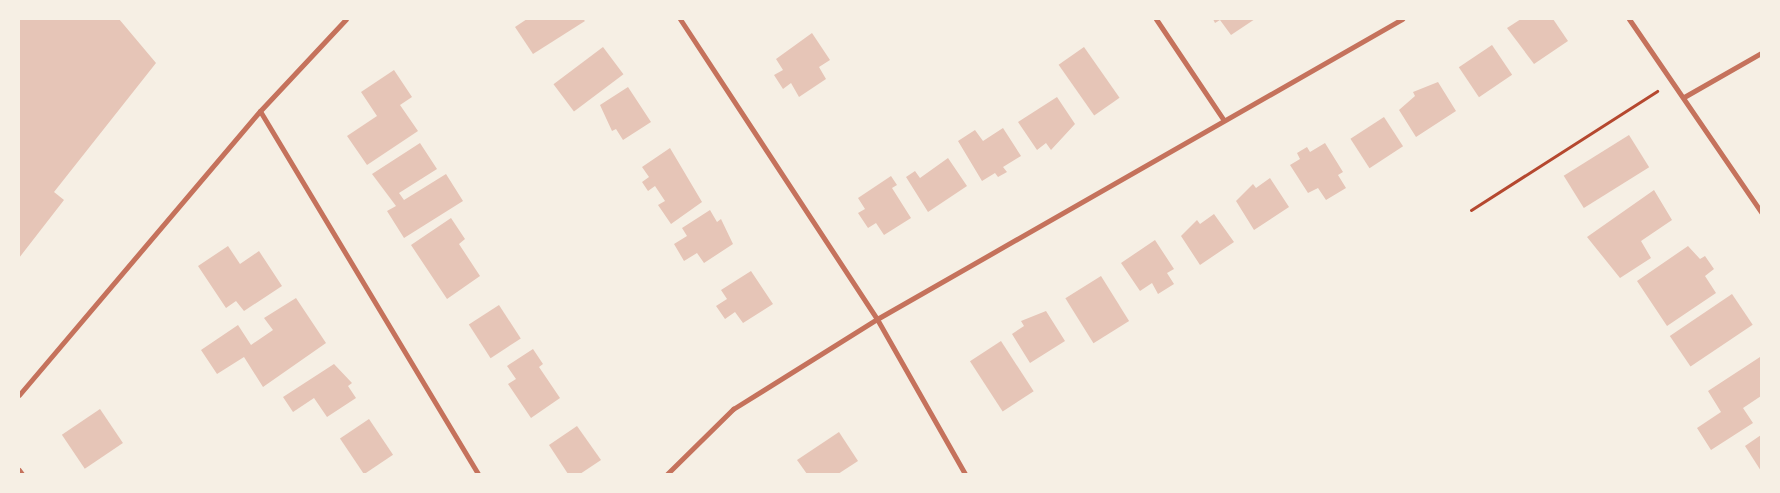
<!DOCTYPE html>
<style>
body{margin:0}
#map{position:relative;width:1780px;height:493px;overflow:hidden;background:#f6efe4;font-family:Jost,sans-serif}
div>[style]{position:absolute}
.building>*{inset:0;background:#e6c5b7;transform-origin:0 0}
.path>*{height:3px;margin:-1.5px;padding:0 1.5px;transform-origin:1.5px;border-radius:1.5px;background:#b5482f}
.minor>*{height:5px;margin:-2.5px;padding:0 2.5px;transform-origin:2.5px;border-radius:2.5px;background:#c5725c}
span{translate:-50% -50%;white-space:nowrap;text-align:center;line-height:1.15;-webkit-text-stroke:5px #f6efe4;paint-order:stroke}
.frame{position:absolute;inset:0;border:20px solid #f6efe4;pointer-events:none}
</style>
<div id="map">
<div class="building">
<div style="clip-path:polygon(19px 19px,119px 19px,156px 63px,54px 192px,64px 200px,19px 258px)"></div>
<div style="clip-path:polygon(527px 19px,583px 19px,585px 21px,533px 54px,515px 27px)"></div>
<div style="clip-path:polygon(1213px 19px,1255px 19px,1231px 35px,1220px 20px,1215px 23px)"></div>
<div style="clip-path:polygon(1521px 19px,1553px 19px,1568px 41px,1534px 64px,1507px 28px)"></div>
<div style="clip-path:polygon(812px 33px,830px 60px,819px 67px,826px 79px,799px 97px,791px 83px,783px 89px,774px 75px,783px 70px,776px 59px)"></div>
<div style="left:1492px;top:45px;width:36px;height:40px;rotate:56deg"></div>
<div style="left:603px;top:47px;width:34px;height:62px;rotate:53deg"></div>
<div style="left:1084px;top:47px;width:62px;height:31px;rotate:55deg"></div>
<div style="clip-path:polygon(394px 70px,412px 97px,400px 105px,418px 131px,367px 165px,347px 136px,377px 116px,361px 92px)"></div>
<div style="clip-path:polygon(1438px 82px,1456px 111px,1416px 137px,1399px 110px,1415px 96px,1413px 92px)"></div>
<div style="clip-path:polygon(628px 87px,651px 122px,623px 140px,616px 129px,612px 131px,600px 105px)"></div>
<div style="clip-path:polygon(1057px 97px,1075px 124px,1051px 150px,1046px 143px,1037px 150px,1018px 122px)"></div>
<div style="left:1384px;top:117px;width:35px;height:40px;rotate:57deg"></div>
<div style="clip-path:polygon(1003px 128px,1021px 156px,1003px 167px,1007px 172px,998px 177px,995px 173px,982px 181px,958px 141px,975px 130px,983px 141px)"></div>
<div style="left:1629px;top:135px;width:38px;height:77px;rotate:58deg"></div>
<div style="clip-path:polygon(420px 143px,437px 169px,399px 193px,404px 200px,446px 174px,463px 201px,404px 238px,387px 211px,396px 206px,372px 174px)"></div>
<div style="clip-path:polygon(1325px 143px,1343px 172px,1338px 175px,1346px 188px,1326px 200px,1318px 188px,1308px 193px,1290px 165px,1300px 159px,1297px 153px,1307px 147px,1310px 152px)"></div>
<div style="clip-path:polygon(670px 148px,702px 202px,671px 224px,658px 205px,665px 201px,655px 186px,648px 191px,642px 182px,649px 177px,642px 167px)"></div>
<div style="clip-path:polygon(948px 158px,967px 186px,928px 212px,906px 177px,915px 171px,920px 178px)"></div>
<div style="clip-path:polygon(891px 176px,897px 185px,892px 188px,911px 218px,884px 235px,876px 223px,868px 228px,858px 213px,865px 209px,858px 198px)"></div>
<div style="clip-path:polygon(1270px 178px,1289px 207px,1254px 230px,1236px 201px,1253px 184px,1256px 188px)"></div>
<div style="clip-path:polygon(1654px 190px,1672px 220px,1641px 241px,1651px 258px,1620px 278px,1587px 237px)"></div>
<div style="clip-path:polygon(710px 210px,717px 222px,721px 219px,733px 244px,704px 263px,697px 253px,684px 261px,674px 244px,687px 236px,682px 228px)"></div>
<div style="clip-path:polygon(1214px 214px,1234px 242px,1200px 265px,1181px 236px,1197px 220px,1200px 224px)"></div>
<div style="clip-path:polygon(451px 218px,465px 239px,459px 244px,480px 276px,447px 299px,411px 245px)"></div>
<div style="clip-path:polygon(1155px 240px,1174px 269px,1167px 273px,1174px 284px,1158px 294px,1152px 283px,1140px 291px,1121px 263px)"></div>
<div style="clip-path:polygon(228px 246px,240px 264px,259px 251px,282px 286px,244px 311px,236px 301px,226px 308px,198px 266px)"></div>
<div style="clip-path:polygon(1688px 246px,1700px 259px,1705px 256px,1714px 269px,1705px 276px,1716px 293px,1667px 326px,1637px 281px)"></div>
<div style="clip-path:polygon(751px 271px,773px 304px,743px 323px,735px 312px,725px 319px,716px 306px,727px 299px,721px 290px)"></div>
<div style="left:1101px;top:276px;width:53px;height:42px;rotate:58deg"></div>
<div style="left:1732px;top:294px;width:37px;height:75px;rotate:56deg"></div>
<div style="clip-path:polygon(296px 298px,326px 343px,263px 387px,244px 357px,217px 374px,201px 350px,238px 325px,251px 345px,273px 330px,264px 318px)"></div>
<div style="left:499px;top:305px;width:40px;height:36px;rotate:57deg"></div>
<div style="clip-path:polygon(1046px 311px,1065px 341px,1030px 363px,1012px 334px,1024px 326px,1021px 321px)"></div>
<div style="left:1001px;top:341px;width:60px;height:37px;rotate:57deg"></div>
<div style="clip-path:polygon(533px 349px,543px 364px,539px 367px,560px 398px,531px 418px,508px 384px,516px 379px,507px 366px)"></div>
<div style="clip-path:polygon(1760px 357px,1761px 396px,1743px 408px,1753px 423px,1711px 450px,1697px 428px,1721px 412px,1708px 391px)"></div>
<div style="clip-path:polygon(334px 364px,352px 383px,348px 386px,356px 398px,327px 417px,314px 398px,293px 412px,283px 397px)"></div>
<div style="left:100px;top:409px;width:41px;height:46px;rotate:56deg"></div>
<div style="left:369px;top:419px;width:43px;height:35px;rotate:56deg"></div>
<div style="clip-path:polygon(577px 426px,601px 460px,580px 474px,568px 474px,549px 445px)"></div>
<div style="clip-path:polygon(839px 432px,858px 461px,838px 474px,807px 474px,797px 460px)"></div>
<div style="clip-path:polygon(1761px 435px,1761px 471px,1745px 446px)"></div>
</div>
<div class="path">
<div style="left:1471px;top:210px;width:221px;rotate:-32.6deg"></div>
</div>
<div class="minor">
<div style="left:680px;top:19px;width:359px;rotate:56.7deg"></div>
<div style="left:877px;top:319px;width:178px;rotate:60.4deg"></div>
<div style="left:1156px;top:19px;width:120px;rotate:56.2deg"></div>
<div style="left:1629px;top:19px;width:234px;rotate:55.6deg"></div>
<div style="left:1684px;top:97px;width:89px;rotate:-29.7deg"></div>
<div style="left:260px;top:111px;width:423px;rotate:59deg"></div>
<div style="left:19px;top:395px;width:372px;rotate:-49.7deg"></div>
<div style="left:260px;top:111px;width:126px;rotate:-46.9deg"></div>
<div style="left:19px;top:470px;width:5px;rotate:53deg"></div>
<div style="left:667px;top:474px;width:93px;rotate:-44.6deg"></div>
<div style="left:733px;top:409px;width:170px;rotate:-32deg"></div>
<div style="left:877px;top:319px;width:605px;rotate:-29.74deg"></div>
</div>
<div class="frame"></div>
</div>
